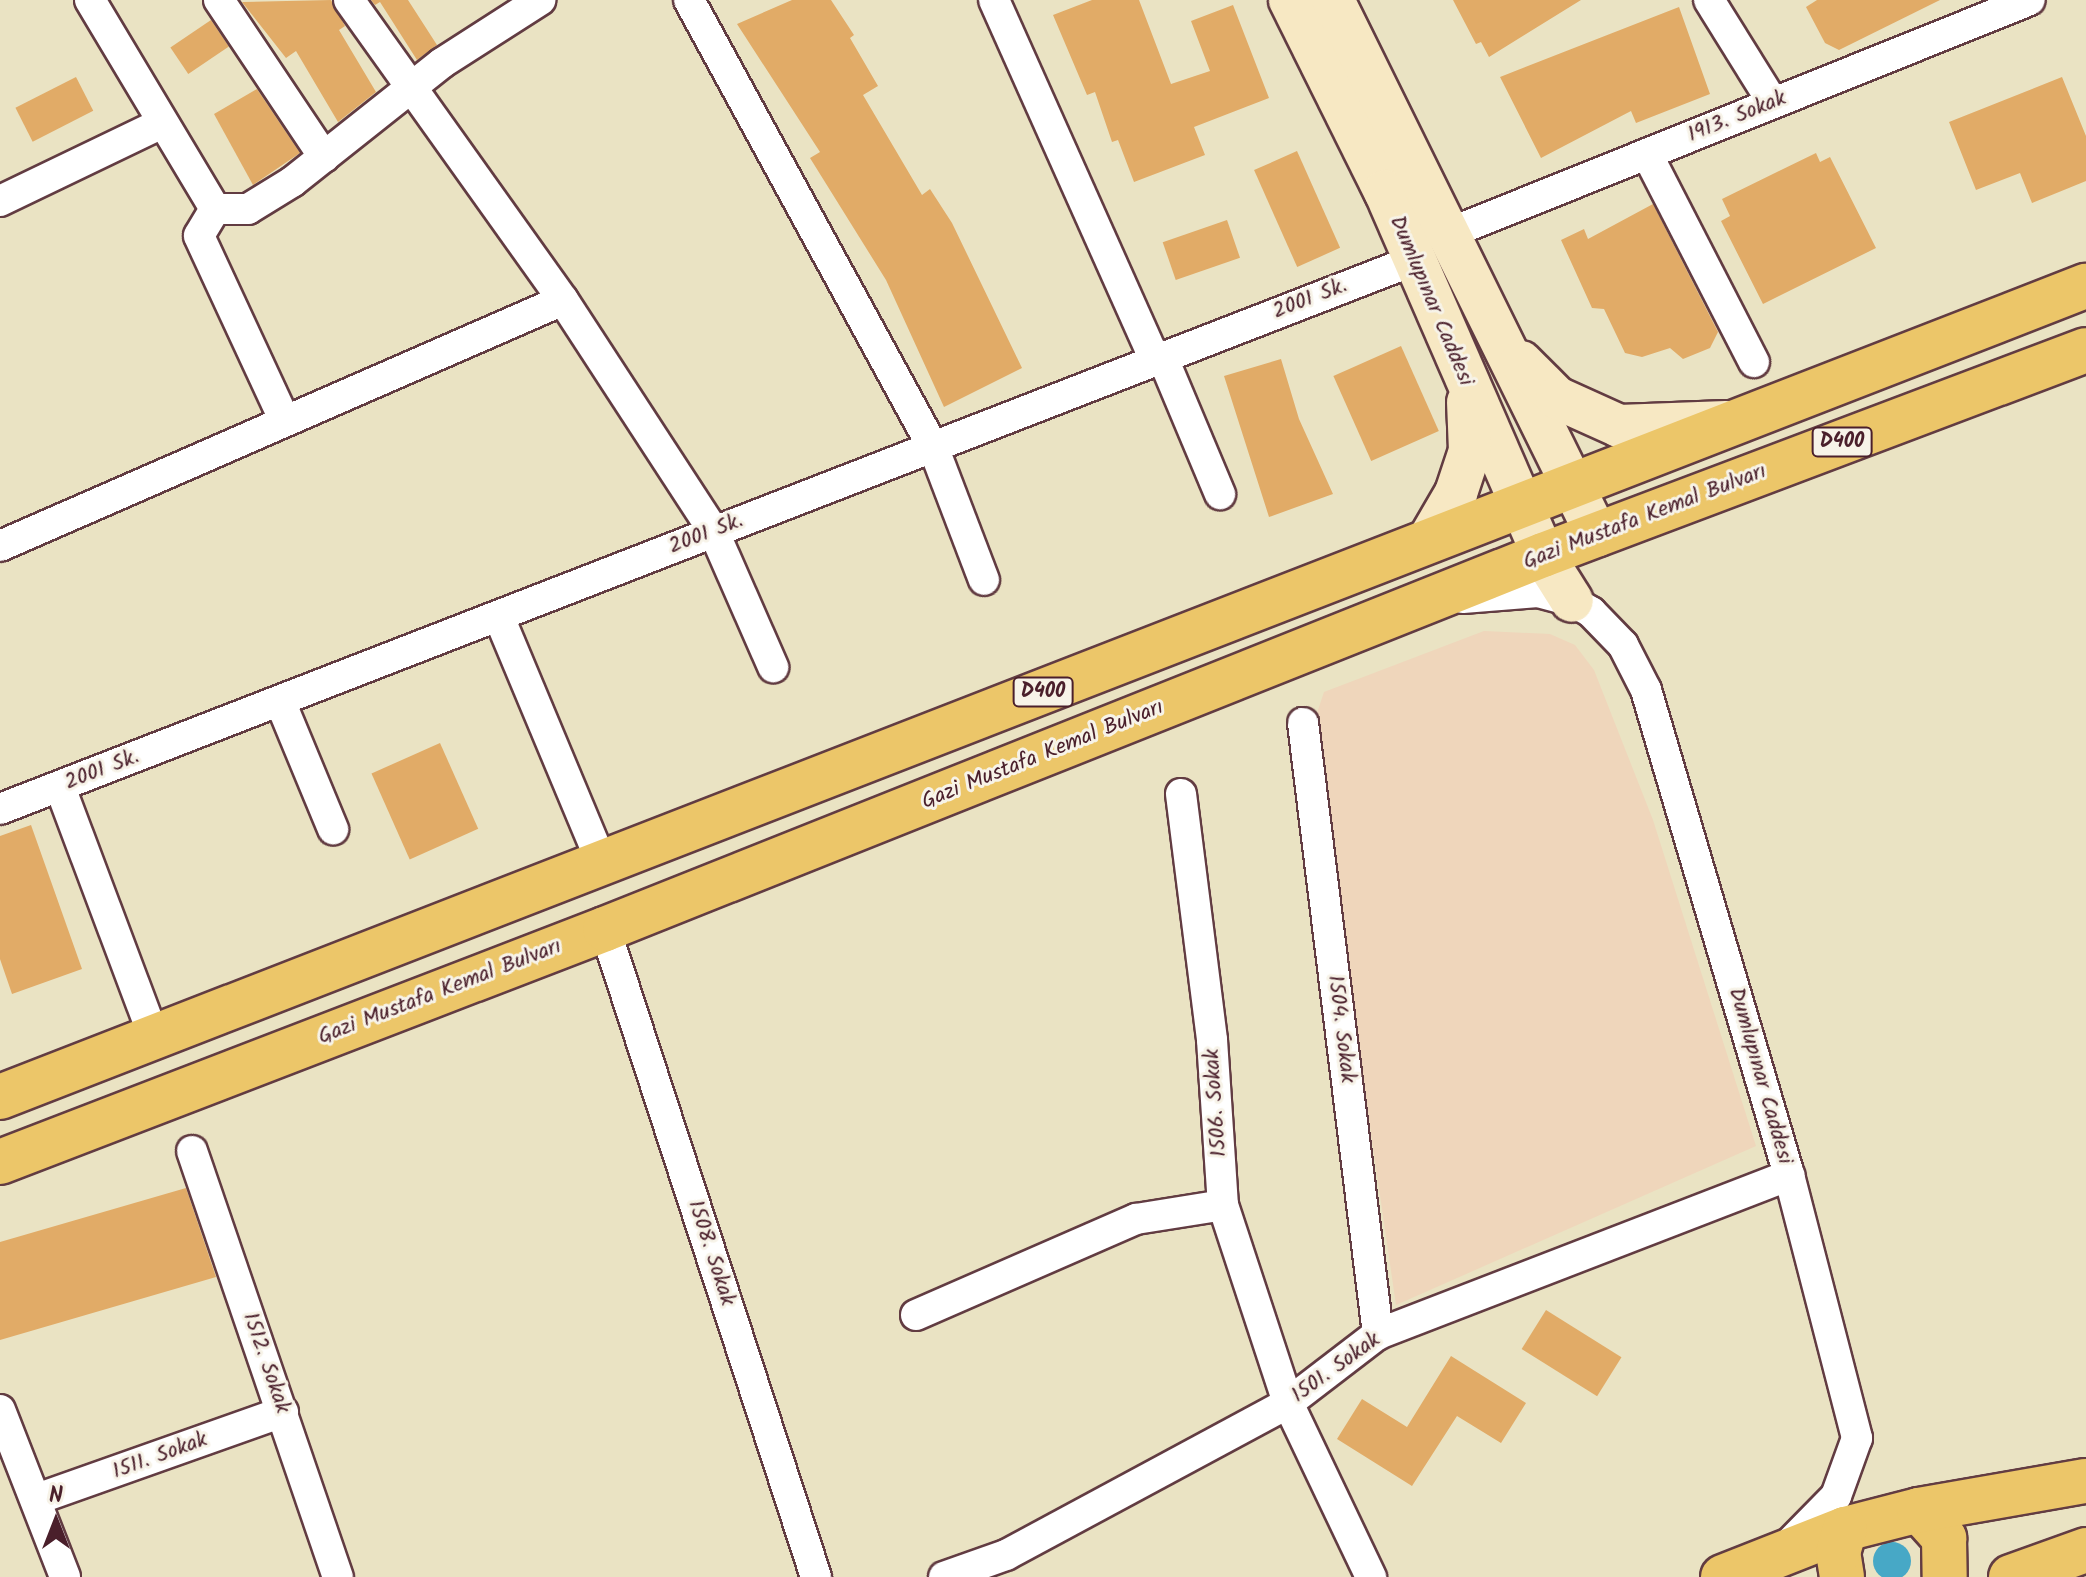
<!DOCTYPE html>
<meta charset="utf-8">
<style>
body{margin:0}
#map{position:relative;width:2086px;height:1577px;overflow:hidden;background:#eae3c3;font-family:Kalam,sans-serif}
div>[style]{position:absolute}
.built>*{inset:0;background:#efd6bb}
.water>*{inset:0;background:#47a8c6}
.round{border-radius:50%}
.building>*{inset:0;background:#e1ab67;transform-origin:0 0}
.roads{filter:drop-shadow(2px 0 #623c42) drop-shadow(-2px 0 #623c42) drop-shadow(0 2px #623c42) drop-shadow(0 -2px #623c42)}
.street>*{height:30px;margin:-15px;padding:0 15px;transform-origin:15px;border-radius:15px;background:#fff}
.secondary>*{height:42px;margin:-21px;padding:0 21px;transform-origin:21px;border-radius:21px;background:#f7e8c3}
.primary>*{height:44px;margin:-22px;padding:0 22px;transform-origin:22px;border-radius:22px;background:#ecc669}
.highway>*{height:44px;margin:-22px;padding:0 22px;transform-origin:22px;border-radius:22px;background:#ecc669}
span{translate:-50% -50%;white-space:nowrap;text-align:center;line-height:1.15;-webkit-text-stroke:6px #f7f3e8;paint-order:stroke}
.shield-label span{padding:2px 6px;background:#f7f3e8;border:2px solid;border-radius:6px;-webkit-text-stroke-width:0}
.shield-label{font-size:20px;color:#4a1f2b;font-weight:700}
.street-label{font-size:22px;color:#4a1f2b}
.north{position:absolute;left:16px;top:1481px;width:80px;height:80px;-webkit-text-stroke:6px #f7f3e8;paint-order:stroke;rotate:0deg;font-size:22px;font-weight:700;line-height:32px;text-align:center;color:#4a1f2b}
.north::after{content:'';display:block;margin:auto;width:28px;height:36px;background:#4a1f2b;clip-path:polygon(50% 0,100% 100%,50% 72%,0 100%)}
</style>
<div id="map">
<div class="built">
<div style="clip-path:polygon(1484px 631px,1550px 634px,1575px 645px,1594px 670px,1653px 820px,1756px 1146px,1396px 1305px,1312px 728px,1324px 692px)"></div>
</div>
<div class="water">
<div class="round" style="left:1873px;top:1542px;width:38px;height:38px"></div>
</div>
<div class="building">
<div style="clip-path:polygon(331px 0,345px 26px,339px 30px,376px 92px,338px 122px,296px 51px,286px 58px,242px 2px)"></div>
<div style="clip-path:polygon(371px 0,408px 0,437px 45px,417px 60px,380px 2px,375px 5px)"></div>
<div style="clip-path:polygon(792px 0,831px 0,854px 35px,850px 38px,878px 86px,863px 95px,922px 195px,930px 189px,952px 223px,1022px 368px,944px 407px,886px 280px,810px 158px,820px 152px,737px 24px)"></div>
<div style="clip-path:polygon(1092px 0,1139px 0,1171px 84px,1210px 71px,1191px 21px,1233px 5px,1269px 98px,1194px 127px,1205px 155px,1134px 182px,1118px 140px,1112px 142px,1095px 92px,1087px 95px,1053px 15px)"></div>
<div style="clip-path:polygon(1453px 0,1581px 0,1489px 57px,1481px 42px,1476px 44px)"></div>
<div style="clip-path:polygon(1817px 0,1940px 0,1839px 50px,1825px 43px,1806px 7px)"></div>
<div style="clip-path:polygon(1679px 7px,1710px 94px,1636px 123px,1631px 111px,1541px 158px,1500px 77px)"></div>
<div style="left:211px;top:20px;width:32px;height:49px;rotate:56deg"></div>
<div style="left:76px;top:77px;width:38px;height:68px;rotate:63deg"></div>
<div style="clip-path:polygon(2062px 77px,2086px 136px,2086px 181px,2032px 203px,2020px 173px,1976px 190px,1949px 122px)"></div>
<div style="clip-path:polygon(257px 89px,300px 153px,253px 185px,214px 114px)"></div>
<div style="left:1297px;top:151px;width:106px;height:47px;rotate:66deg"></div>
<div style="clip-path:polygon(1816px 153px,1820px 162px,1830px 157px,1876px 248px,1763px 304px,1721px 221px,1730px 216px,1722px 199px)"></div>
<div style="clip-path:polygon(1653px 204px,1718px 332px,1710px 348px,1683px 359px,1670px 348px,1642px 357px,1625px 353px,1604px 309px,1592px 308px,1561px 240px,1584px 229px,1588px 239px)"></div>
<div style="left:1227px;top:220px;width:40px;height:68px;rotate:71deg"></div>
<div style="left:1401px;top:346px;width:93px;height:74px;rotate:66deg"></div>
<div style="clip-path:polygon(1281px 359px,1299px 419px,1333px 494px,1269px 517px,1224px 376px)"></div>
<div style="left:440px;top:743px;width:94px;height:75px;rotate:66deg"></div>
<div style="clip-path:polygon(31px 825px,82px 969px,12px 994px,0 959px,0 836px)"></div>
<div style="clip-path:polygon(186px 1188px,216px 1277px,0 1340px,0 1242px)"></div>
<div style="left:1546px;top:1310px;width:89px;height:46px;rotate:32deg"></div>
<div style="clip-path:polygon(1451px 1356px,1526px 1403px,1501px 1443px,1457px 1416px,1412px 1486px,1337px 1439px,1362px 1399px,1407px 1427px)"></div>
</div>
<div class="roads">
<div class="street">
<div style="left:90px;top:0;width:244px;rotate:59.1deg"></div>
<div style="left:215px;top:209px;width:33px"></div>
<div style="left:248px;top:209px;width:52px;rotate:-31.5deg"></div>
<div style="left:292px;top:182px;width:191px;rotate:-38.4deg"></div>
<div style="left:442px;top:63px;width:117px;rotate:-32.7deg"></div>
<div style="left:219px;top:0;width:189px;rotate:56.2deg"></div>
<div style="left:349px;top:0;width:369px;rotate:54.5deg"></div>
<div style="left:563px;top:300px;width:275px;rotate:56.9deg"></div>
<div style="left:713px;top:530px;width:150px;rotate:66.3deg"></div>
<div style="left:689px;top:0;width:511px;rotate:61.38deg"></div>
<div style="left:934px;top:449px;width:140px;rotate:69.1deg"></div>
<div style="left:994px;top:0;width:392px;rotate:65.9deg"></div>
<div style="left:1709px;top:0;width:121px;rotate:58.1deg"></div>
<div style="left:1647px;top:154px;width:234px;rotate:62.8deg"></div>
<div style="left:0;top:201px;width:180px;rotate:-25.7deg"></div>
<div style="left:215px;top:209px;width:31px;rotate:121deg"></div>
<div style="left:199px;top:236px;width:204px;rotate:65.1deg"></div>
<div style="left:1445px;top:235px;width:630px;rotate:-21.89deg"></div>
<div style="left:1162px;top:356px;width:150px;rotate:67.2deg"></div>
<div style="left:0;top:546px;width:614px;rotate:-23.6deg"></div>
<div style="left:1463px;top:598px;width:75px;rotate:-4.6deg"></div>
<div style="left:1538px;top:592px;width:35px;rotate:15deg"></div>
<div style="left:1572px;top:601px;width:22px;rotate:30deg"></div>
<div style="left:1591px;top:612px;width:46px;rotate:45.9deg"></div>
<div style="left:1623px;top:645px;width:51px;rotate:62.9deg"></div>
<div style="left:1646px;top:690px;width:506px;rotate:73.57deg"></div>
<div style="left:1789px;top:1175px;width:272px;rotate:75.5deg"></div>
<div style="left:1857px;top:1438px;width:62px;rotate:109.9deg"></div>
<div style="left:1836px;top:1496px;width:67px;rotate:134.4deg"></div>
<div style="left:499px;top:617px;width:270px;rotate:67.3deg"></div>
<div style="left:280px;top:701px;width:139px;rotate:67.5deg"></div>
<div style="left:1303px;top:723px;width:616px;rotate:83deg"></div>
<div style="left:60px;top:787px;width:267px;rotate:69.4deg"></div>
<div style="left:1181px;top:794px;width:248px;rotate:82.8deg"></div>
<div style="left:1212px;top:1040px;width:165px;rotate:86.2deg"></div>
<div style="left:1223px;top:1205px;width:208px;rotate:71.8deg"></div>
<div style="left:1288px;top:1403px;width:193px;rotate:64.5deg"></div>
<div style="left:0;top:809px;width:1515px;rotate:-21.21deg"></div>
<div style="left:605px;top:929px;width:681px;rotate:71.96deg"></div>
<div style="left:192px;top:1151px;width:450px;rotate:71.1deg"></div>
<div style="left:916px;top:1315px;width:240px;rotate:-23.6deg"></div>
<div style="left:1136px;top:1219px;width:88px;rotate:-9.1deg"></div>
<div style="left:0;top:1410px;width:179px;rotate:68.7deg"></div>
<div style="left:37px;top:1499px;width:261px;rotate:-19.5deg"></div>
<div style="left:944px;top:1577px;width:66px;rotate:-19.5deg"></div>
<div style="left:1006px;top:1555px;width:320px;rotate:-28.3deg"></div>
<div style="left:1288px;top:1403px;width:113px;rotate:-37.5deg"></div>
<div style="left:1378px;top:1334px;width:441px;rotate:-21.1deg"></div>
</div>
<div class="secondary">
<div style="left:1290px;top:0;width:213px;rotate:63.6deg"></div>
<div style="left:1385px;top:191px;width:397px;rotate:66.5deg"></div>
<div style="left:1543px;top:555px;width:54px;rotate:57.8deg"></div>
<div style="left:1333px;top:0;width:597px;rotate:63.74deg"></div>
<div style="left:1521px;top:362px;width:51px;rotate:45deg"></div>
<div style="left:1557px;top:398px;width:68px;rotate:24.3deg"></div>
<div style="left:1619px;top:426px;width:107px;rotate:-2.1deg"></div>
<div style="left:1428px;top:541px;width:56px;rotate:-59.7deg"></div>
<div style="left:1456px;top:493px;width:44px;rotate:-71.6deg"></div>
<div style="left:1470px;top:451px;width:49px;rotate:-92.3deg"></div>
</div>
<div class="primary">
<div style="left:1919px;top:1510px;width:38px;rotate:48deg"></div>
<div style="left:1944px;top:1538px;width:39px;rotate:89deg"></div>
<div style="left:1723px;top:1577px;width:131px;rotate:-21.5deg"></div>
<div style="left:1845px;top:1529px;width:76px;rotate:-14.4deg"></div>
<div style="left:1919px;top:1510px;width:169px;rotate:-9.9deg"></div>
<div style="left:1842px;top:1577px;width:24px;rotate:-99deg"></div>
<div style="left:1838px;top:1553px;width:25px;rotate:-74deg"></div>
<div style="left:2011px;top:1577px;width:80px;rotate:-19.8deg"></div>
</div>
<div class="highway">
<div style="left:0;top:1097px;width:2238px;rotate:-21.25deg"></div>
<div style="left:0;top:1162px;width:648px;rotate:-21.06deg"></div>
<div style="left:605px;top:929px;width:1010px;rotate:-21.74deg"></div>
<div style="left:1543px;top:555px;width:580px;rotate:-20.68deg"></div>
</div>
</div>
<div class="shield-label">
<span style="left:1842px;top:442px">D400</span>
<span style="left:1043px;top:692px">D400</span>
</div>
<div class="street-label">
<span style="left:1737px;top:117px;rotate:-22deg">1913. Sokak</span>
<span style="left:1310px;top:299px;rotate:-21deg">2001 Sk.</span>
<span style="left:1431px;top:301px;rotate:67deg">Dumlupınar Caddesi</span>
<span style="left:1645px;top:517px;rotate:-21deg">Gazi Mustafa Kemal Bulvarı</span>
<span style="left:706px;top:534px;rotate:-21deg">2001 Sk.</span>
<span style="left:1043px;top:755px;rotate:-22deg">Gazi Mustafa Kemal Bulvarı</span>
<span style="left:102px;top:770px;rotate:-21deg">2001 Sk.</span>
<span style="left:440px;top:992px;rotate:-21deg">Gazi Mustafa Kemal Bulvarı</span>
<span style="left:1341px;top:1029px;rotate:83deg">1504. Sokak</span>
<span style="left:1760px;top:1076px;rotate:74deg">Dumlupınar Caddesi</span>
<span style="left:1216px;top:1103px;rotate:-94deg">1506. Sokak</span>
<span style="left:711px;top:1253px;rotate:72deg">1508. Sokak</span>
<span style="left:266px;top:1363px;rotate:71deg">1512. Sokak</span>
<span style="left:1336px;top:1368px;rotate:-36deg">1501. Sokak</span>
<span style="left:160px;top:1456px;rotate:-20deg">1511. Sokak</span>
</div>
<div class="north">N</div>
</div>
